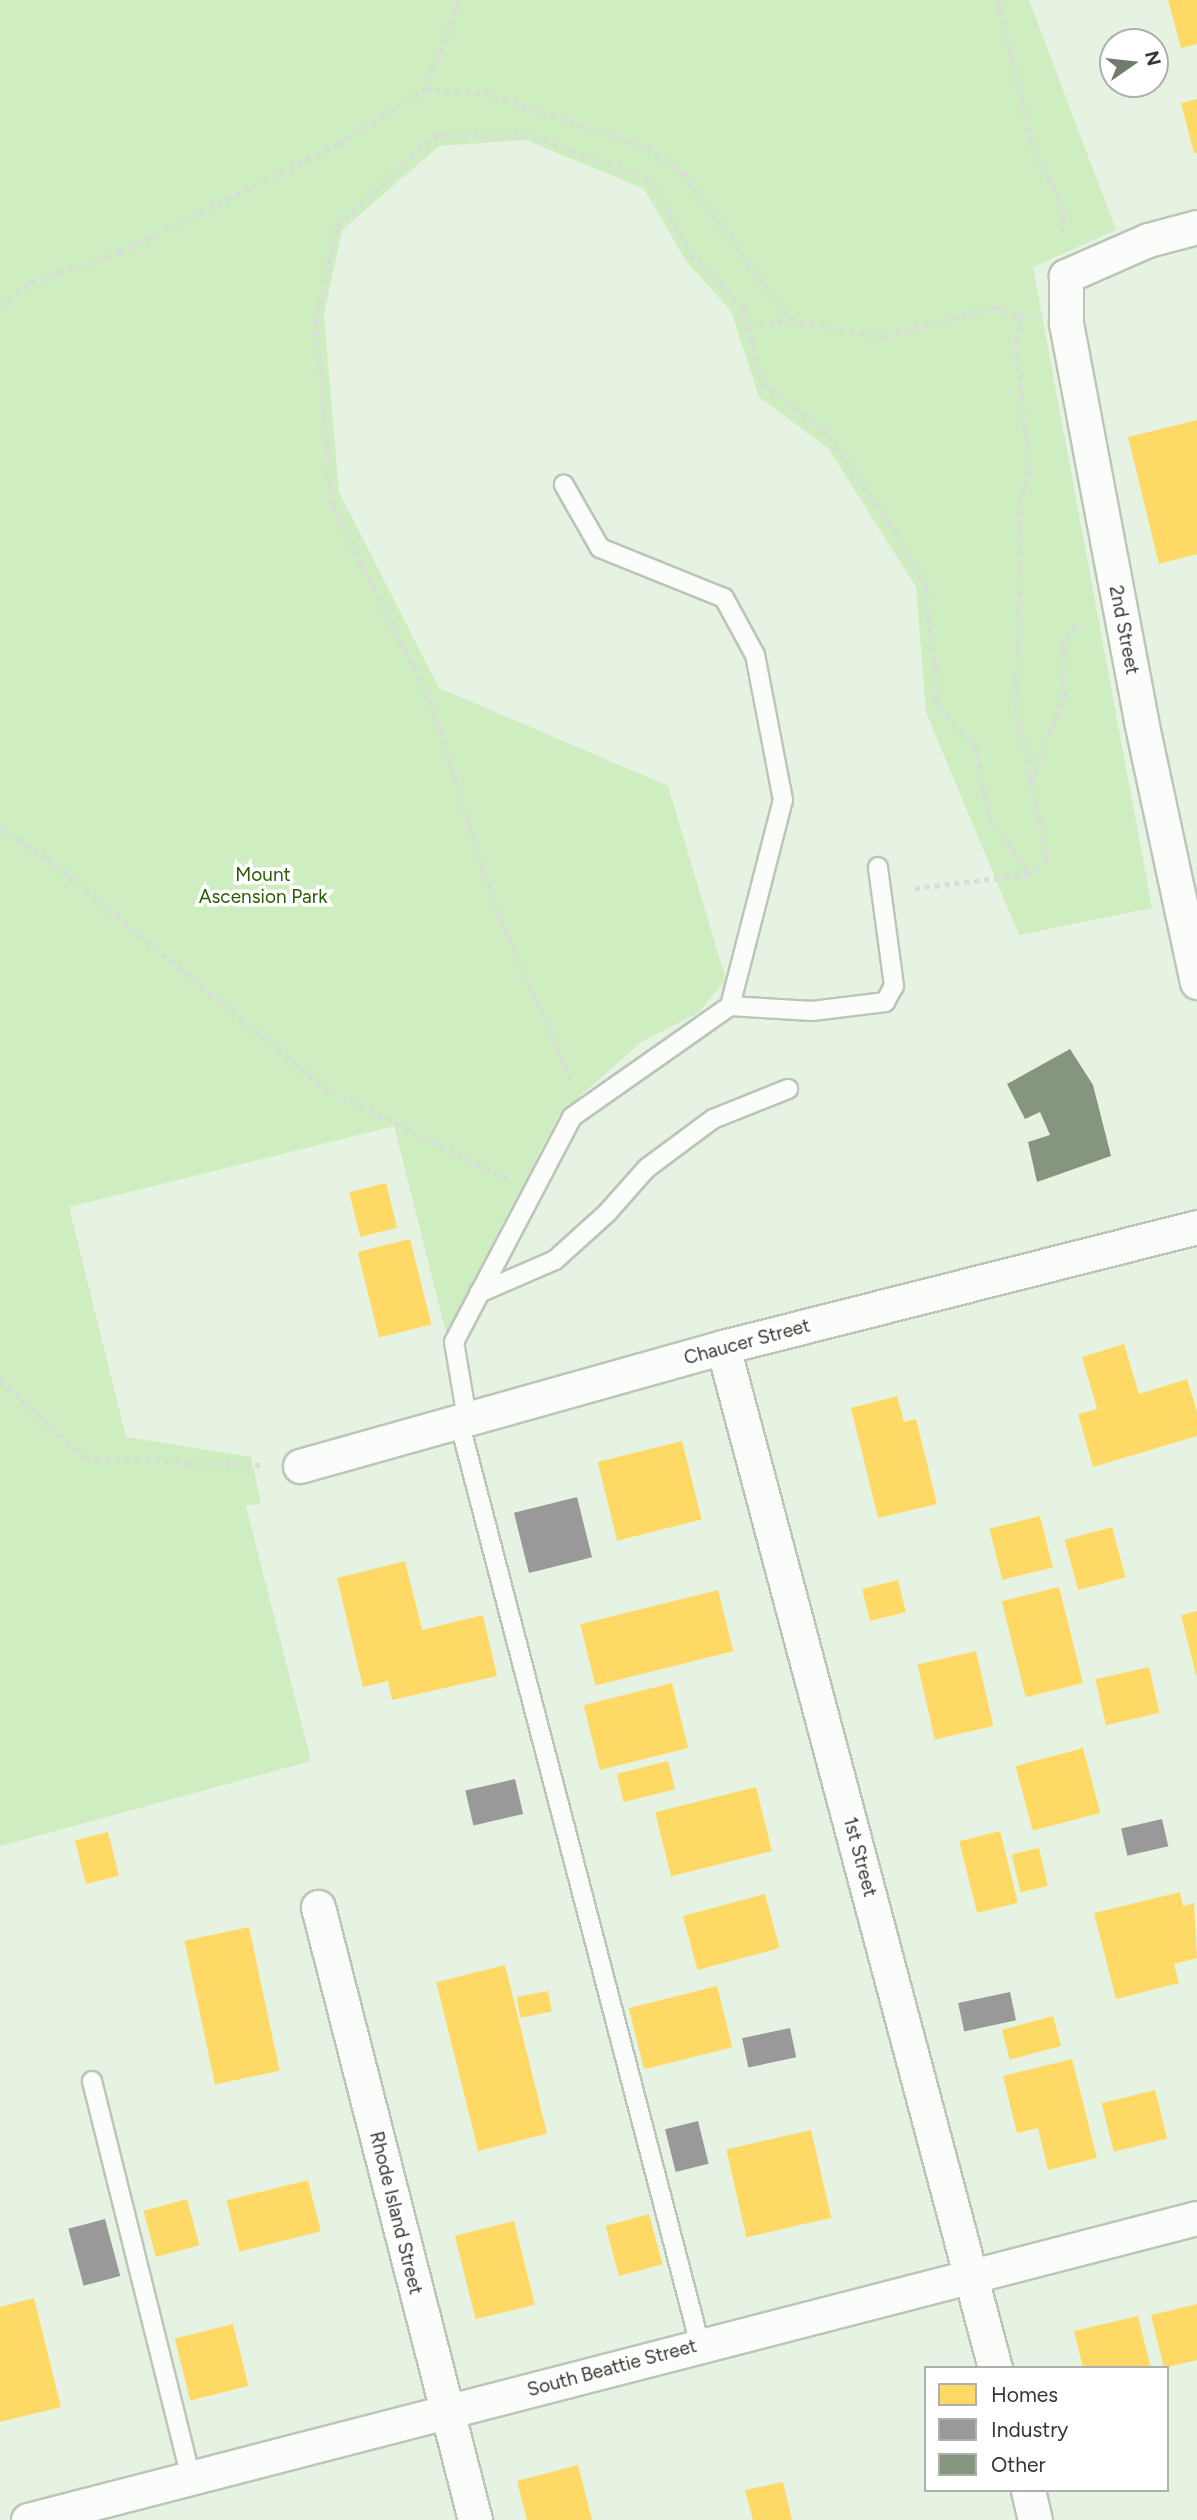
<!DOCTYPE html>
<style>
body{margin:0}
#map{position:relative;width:1197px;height:2520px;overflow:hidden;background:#e7f3e2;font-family:Figtree,sans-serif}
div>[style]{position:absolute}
.green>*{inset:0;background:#ceedc0}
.homes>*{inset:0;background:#ffd966;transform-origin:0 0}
.industry>*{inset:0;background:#999;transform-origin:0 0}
.building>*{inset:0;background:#86957d}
.path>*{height:4.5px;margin-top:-2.25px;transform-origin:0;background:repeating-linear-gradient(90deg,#d9ddd8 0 5px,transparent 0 10px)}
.roads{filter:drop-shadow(2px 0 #bcc5b8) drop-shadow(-2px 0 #bcc5b8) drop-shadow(0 2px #bcc5b8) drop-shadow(0 -2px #bcc5b8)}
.service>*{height:18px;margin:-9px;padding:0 9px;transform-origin:9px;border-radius:9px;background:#fbfdfb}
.minor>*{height:33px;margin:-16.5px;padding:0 16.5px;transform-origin:16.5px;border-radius:16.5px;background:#fbfdfb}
span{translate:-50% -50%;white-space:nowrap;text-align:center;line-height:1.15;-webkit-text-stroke:7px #fff;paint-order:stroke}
.street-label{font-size:19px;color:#323a2e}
.park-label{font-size:19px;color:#295b01}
.legend{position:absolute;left:924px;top:2366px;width:245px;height:126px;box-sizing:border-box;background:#fff;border:2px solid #adb0ab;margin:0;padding:9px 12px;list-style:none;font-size:21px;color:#323a2e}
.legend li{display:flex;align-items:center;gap:14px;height:35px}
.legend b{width:35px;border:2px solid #adb0ab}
.north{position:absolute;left:1099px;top:28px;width:70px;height:70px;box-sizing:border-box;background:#fff;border:2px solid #adb0ab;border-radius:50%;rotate:76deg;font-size:19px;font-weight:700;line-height:28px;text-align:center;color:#323a2e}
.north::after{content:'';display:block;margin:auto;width:24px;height:32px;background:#717b6d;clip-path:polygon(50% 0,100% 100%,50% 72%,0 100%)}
</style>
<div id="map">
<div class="green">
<div style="clip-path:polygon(0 0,1029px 0,1116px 230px,1033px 267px,1152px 908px,1019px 935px,926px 712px,916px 587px,828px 448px,759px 397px,731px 311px,686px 261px,644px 189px,526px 140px,439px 146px,342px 230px,324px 315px,339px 492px,439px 688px,668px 786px,726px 980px,698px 1013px,641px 1042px,559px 1115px,446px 1333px,394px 1126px,69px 1207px,126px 1437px,251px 1457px,261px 1503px,246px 1506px,311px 1761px,0 1846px)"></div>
</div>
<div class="homes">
<div style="clip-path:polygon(1168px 0,1197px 0,1197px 44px,1181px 48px)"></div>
<div style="clip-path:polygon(1197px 99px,1197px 153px,1194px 153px,1181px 103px)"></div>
<div style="clip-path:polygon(1197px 420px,1197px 554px,1159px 564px,1128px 437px)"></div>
<div style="left:386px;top:1183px;width:46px;height:38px;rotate:76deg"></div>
<div style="left:410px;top:1239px;width:88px;height:54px;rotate:76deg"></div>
<div style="clip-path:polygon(1124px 1344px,1139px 1394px,1187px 1379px,1197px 1412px,1197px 1436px,1093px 1467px,1078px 1414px,1097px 1409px,1082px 1357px)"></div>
<div style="clip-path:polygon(897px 1396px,904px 1422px,916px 1419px,937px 1504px,878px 1518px,851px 1408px)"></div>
<div style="left:682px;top:1441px;width:81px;height:87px;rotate:76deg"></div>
<div style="left:1040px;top:1516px;width:53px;height:52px;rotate:76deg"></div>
<div style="left:1112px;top:1527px;width:52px;height:49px;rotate:75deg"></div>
<div style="clip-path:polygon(405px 1561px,422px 1630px,483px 1615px,497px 1676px,392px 1700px,388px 1681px,363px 1687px,337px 1578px)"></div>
<div style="left:898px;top:1580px;width:33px;height:37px;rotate:76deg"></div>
<div style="left:1059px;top:1587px;width:99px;height:59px;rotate:76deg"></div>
<div style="left:718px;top:1590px;width:63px;height:142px;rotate:76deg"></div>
<div style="clip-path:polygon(1197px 1611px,1197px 1675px,1196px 1675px,1181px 1615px)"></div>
<div style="left:976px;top:1651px;width:77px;height:60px;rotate:77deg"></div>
<div style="left:1149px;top:1667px;width:47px;height:55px;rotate:77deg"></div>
<div style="left:672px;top:1683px;width:67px;height:91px;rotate:76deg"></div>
<div style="left:1083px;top:1748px;width:67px;height:70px;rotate:75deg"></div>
<div style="left:668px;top:1761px;width:29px;height:53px;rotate:76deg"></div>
<div style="left:756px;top:1787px;width:66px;height:104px;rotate:76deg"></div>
<div style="left:1000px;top:1831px;width:74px;height:42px;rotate:76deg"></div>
<div style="left:108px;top:1832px;width:45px;height:34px;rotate:76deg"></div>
<div style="left:1039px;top:1848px;width:39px;height:28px;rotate:77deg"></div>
<div style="clip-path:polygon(1180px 1892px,1183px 1906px,1194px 1903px,1197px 1958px,1174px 1964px,1179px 1983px,1116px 1999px,1094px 1913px)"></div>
<div style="left:765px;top:1894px;width:56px;height:85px;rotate:75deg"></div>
<div style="left:249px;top:1927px;width:147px;height:66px;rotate:78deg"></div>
<div style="left:505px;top:1965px;width:174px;height:71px;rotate:76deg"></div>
<div style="left:717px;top:1986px;width:63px;height:91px;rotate:76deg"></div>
<div style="left:548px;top:1991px;width:21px;height:32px;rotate:79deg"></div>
<div style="left:1053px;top:2016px;width:31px;height:53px;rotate:75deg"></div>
<div style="clip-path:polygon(1072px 2059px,1097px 2158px,1048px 2170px,1038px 2128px,1017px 2133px,1003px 2076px)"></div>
<div style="left:1155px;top:2090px;width:50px;height:55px;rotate:76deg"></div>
<div style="left:811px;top:2130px;width:90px;height:87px;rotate:77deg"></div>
<div style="left:308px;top:2180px;width:53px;height:84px;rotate:76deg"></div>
<div style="left:187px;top:2199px;width:48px;height:45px;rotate:75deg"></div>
<div style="left:649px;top:2214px;width:52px;height:45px;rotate:75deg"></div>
<div style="left:514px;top:2221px;width:86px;height:61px;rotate:76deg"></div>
<div style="clip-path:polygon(34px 2298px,61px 2407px,0 2422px,0 2307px)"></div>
<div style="clip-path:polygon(1197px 2304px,1197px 2360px,1164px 2368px,1151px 2315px)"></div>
<div style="clip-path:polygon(1138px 2316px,1151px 2368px,1083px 2368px,1074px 2331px)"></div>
<div style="left:233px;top:2324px;width:64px;height:60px;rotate:76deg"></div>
<div style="clip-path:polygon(578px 2465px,592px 2520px,527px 2520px,517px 2481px)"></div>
<div style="clip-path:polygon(783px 2482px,792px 2520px,753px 2520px,745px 2490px)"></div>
</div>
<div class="industry">
<div style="left:577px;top:1497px;width:62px;height:65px;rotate:76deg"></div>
<div style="left:515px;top:1779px;width:36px;height:51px;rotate:77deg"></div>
<div style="left:1162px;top:1819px;width:28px;height:42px;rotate:77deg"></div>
<div style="left:1010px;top:1992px;width:29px;height:53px;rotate:78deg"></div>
<div style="left:790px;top:2028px;width:30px;height:49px;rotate:78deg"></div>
<div style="left:698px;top:2121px;width:44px;height:34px;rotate:76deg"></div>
<div style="left:105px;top:2219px;width:59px;height:38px;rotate:75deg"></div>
</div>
<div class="building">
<div style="clip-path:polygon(1070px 1049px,1093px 1085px,1111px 1156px,1037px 1182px,1028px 1142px,1050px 1135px,1040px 1112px,1025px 1119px,1007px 1084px)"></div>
</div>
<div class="path">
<div style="left:999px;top:0;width:145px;rotate:77.2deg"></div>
<div style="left:1031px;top:141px;width:73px;rotate:64.1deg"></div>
<div style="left:1063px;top:207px;width:26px;rotate:88deg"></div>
<div style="left:425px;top:90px;width:96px;rotate:-69.3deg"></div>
<div style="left:0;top:306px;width:38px;rotate:-37deg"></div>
<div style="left:30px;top:283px;width:94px;rotate:-18.6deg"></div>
<div style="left:119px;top:253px;width:245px;rotate:-26.5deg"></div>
<div style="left:338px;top:144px;width:102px;rotate:-31.8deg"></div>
<div style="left:425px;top:90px;width:59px;rotate:2.9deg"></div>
<div style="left:484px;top:93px;width:172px;rotate:18.6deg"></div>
<div style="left:647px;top:148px;width:44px;rotate:34.8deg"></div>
<div style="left:683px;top:173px;width:182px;rotate:53.9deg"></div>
<div style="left:790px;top:320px;width:97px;rotate:10.1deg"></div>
<div style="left:885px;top:337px;width:113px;rotate:-15.4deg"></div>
<div style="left:994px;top:307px;width:30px;rotate:21deg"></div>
<div style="left:1022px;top:318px;width:7px;rotate:-45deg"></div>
<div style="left:1021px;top:317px;width:28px;rotate:100deg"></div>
<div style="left:1016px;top:345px;width:127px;rotate:83.7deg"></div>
<div style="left:1030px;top:471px;width:31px;rotate:107deg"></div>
<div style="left:1021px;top:501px;width:209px;rotate:91.1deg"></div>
<div style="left:1017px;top:710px;width:153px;rotate:78.7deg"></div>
<div style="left:1047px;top:860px;width:23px;rotate:140deg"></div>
<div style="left:749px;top:326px;width:41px;rotate:-8.3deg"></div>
<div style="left:1031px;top:782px;width:92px;rotate:-69deg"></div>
<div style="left:1064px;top:696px;width:49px;rotate:-92.3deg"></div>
<div style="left:1062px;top:647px;width:21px;rotate:-62deg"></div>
<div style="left:1072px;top:628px;width:11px;rotate:-10deg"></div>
<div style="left:0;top:829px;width:55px;rotate:31.7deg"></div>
<div style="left:47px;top:858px;width:360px;rotate:39.7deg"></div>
<div style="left:324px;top:1088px;width:204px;rotate:26.4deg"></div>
<div style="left:571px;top:1080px;width:189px;rotate:-113.7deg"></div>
<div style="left:495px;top:907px;width:218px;rotate:-107.6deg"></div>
<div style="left:429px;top:699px;width:217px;rotate:-116.6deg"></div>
<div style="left:332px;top:505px;width:184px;rotate:-95deg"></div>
<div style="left:316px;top:322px;width:98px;rotate:-77.7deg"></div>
<div style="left:337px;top:226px;width:131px;rotate:-42.8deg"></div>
<div style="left:433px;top:137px;width:100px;rotate:-1.1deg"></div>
<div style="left:533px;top:135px;width:126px;rotate:20.9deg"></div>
<div style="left:651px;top:180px;width:85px;rotate:61.3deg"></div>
<div style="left:692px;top:255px;width:72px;rotate:46.1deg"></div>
<div style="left:742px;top:307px;width:79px;rotate:74.6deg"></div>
<div style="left:763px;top:383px;width:76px;rotate:37.5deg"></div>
<div style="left:823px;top:429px;width:114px;rotate:54.6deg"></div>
<div style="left:889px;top:522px;width:75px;rotate:60.4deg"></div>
<div style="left:926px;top:587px;width:122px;rotate:83.9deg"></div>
<div style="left:939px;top:708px;width:50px;rotate:45.8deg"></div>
<div style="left:974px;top:744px;width:76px;rotate:77.8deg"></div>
<div style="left:990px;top:818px;width:69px;rotate:55.6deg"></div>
<div style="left:1029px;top:875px;width:119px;rotate:173.2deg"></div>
<div style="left:0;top:1380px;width:115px;rotate:42.5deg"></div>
<div style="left:85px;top:1458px;width:178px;rotate:2.3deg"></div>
</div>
<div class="roads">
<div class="service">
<div style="left:730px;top:1006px;width:82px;rotate:3.5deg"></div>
<div style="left:812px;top:1011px;width:74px;rotate:-7deg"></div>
<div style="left:885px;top:1002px;width:18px;rotate:-61deg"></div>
<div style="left:894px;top:986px;width:120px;rotate:-97.7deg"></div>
<div style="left:479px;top:1293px;width:83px;rotate:-23.5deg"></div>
<div style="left:555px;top:1260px;width:70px;rotate:-42.1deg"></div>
<div style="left:607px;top:1213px;width:60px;rotate:-48.4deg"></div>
<div style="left:647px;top:1168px;width:82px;rotate:-36.6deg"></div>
<div style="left:713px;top:1119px;width:81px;rotate:-21.8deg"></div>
<div style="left:467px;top:1418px;width:77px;rotate:-99.7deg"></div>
<div style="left:454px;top:1342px;width:254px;rotate:-62.3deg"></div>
<div style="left:572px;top:1117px;width:193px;rotate:-35.1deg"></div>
<div style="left:730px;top:1006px;width:213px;rotate:-75.6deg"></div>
<div style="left:783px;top:800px;width:148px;rotate:-100.9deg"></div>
<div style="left:755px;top:655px;width:65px;rotate:-118.5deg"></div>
<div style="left:724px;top:598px;width:134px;rotate:-158deg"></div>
<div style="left:600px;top:548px;width:73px;rotate:-119.7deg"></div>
<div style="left:459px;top:1421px;width:955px;rotate:75.38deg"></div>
<div style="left:92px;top:2081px;width:409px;rotate:76deg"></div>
</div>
<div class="minor">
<div style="left:1197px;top:227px;width:51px;rotate:165.1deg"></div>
<div style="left:1148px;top:240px;width:90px;rotate:156.3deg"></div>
<div style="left:1066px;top:276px;width:47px;rotate:90deg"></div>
<div style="left:1066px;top:323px;width:405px;rotate:79.3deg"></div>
<div style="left:1141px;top:721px;width:267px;rotate:77.9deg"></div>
<div style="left:723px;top:1347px;width:1057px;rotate:75.08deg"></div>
<div style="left:300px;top:1466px;width:439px;rotate:-15.7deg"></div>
<div style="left:723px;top:1347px;width:489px;rotate:-14.2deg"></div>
<div style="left:318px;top:1907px;width:633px;rotate:75.63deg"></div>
<div style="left:1028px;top:2490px;width:31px;rotate:77deg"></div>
<div style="left:28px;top:2520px;width:1207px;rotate:-14.49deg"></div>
</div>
</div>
<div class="street-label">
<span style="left:1124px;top:630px;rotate:79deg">2nd Street</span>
<span style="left:747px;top:1342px;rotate:-15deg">Chaucer Street</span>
<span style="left:860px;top:1857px;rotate:75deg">1st Street</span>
<span style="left:396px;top:2213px;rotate:76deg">Rhode Island Street</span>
<span style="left:612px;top:2368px;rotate:-15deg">South Beattie Street</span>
</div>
<div class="park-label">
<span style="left:263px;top:886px">Mount<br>Ascension Park</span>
</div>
<ul class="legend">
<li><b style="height:19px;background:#ffd966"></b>Homes</li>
<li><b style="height:19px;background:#999"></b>Industry</li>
<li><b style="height:19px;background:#86957d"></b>Other</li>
</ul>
<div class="north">N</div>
</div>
